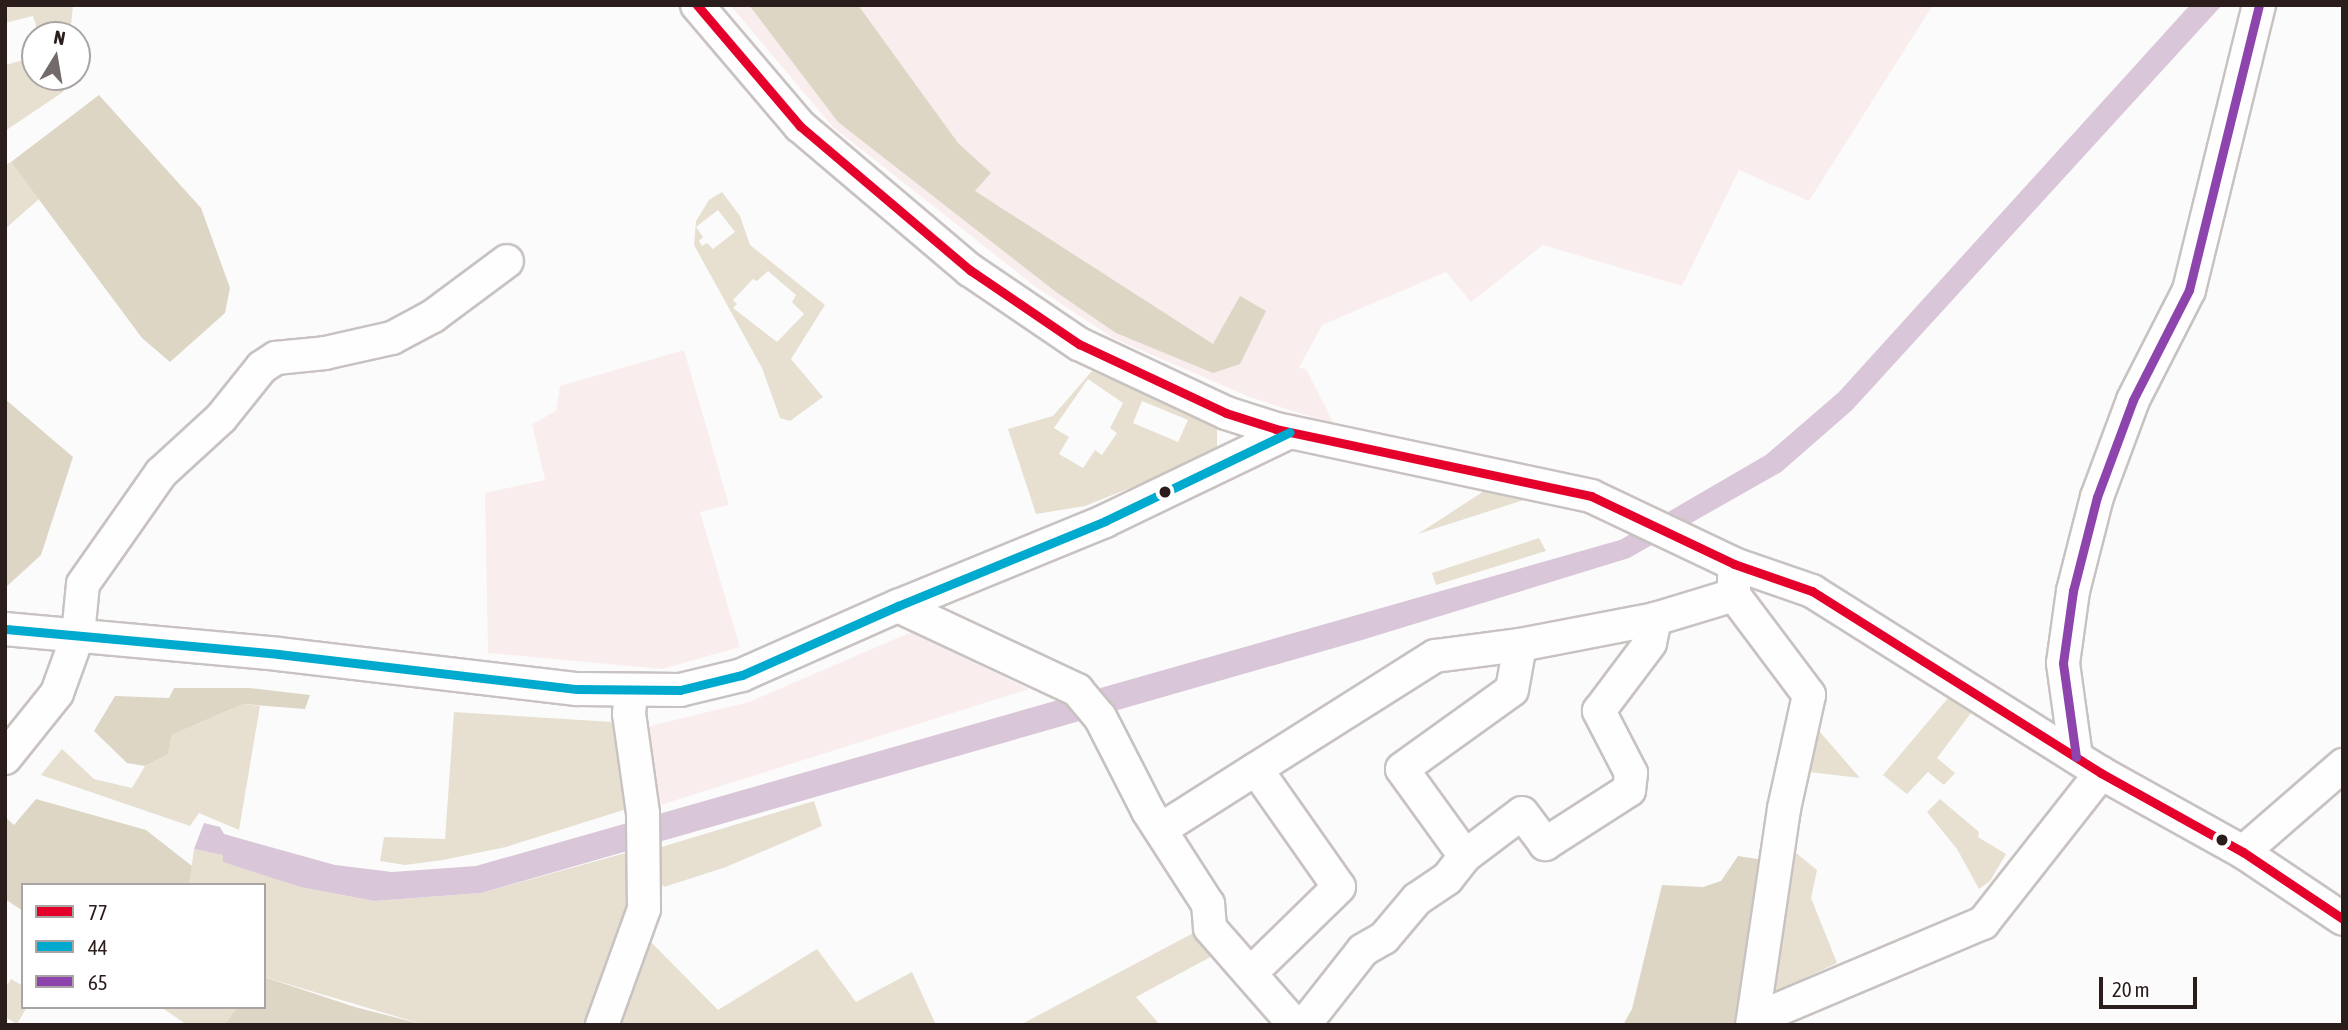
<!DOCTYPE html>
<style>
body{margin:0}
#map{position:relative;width:2348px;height:1030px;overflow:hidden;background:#fbfbfb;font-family:"Asap Condensed",sans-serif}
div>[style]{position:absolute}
.built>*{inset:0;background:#f9eeed}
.green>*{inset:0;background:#e7e0d1}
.forest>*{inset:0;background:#ded6c5}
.water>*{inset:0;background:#d9c6d8}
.roads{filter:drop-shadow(2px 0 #c8c2c1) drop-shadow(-2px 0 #c8c2c1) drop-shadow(0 2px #c8c2c1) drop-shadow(0 -2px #c8c2c1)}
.minor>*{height:32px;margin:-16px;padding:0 16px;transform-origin:16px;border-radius:16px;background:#fefefe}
.bus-1>*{height:9px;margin:-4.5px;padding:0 4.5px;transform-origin:4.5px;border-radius:4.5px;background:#e4002b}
.bus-2>*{height:9px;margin:-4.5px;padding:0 4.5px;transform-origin:4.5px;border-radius:4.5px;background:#00a9ce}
.bus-3>*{height:9px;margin:-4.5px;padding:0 4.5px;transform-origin:4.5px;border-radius:4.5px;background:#8e44ad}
.dots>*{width:19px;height:19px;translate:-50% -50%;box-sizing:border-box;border:4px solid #fff;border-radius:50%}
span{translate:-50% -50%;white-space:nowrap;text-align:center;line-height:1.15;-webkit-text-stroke:7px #fff;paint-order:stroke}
.frame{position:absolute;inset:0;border:7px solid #2a1d1c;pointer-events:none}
.legend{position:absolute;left:21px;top:883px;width:245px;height:126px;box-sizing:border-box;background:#fff;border:2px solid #aaa5a4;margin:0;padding:9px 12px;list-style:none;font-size:21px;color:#2a1d1c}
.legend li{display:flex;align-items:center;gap:14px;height:35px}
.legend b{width:35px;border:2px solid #aaa5a4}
.north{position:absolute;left:21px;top:21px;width:70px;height:70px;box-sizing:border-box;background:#fff;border:2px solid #aaa5a4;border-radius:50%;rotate:11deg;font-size:19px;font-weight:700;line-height:28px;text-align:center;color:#2a1d1c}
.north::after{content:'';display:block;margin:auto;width:24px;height:32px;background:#736b6a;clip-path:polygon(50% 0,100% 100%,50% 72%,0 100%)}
.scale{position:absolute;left:2099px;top:977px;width:98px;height:32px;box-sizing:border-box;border:4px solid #2a1d1c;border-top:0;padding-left:9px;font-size:21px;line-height:24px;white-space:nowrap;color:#2a1d1c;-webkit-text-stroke:5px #fff;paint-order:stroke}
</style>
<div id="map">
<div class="built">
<div style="clip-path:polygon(730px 5px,1933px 5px,1809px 201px,1739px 170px,1682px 286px,1543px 245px,1471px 302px,1446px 272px,1322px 325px,1299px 368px,1306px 369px,1334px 424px,1252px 398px,1113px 338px,1036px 287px,833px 127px)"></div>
<div style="clip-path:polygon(684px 350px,729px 505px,700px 512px,740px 647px,662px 669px,488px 653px,485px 493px,545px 480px,532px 424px,556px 411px,560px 386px)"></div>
<div style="clip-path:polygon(911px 632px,1029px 689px,654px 807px,650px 726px,749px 702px)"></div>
</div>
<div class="green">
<div style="clip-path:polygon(5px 5px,73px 5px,70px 35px,39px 35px,33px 16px,5px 23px)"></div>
<div style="clip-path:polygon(35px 57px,35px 77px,65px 77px,63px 92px,5px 131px,5px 65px)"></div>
<div style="clip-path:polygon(11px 162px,39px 199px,5px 229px,5px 165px)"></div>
<div style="clip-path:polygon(evenodd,722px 192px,740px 216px,750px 245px,825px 305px,791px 359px,823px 397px,790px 421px,780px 418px,762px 368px,694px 245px,696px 221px,709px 200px,722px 192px,718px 210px,735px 232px,713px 249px,707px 243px,702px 246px,699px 241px,703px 237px,696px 227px,718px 210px,722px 192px,768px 271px,796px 295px,792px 302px,804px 314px,777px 342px,733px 308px,737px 304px,733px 300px,753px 279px,757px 281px,768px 271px)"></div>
<div style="clip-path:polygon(evenodd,1092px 371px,1217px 422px,1217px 453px,1085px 506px,1036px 514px,1008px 429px,1053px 416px,1092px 371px,1088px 379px,1123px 403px,1110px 428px,1117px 433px,1102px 455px,1095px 450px,1083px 468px,1059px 454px,1069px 437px,1054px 428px,1088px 379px,1092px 371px,1142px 401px,1188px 420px,1178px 442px,1133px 423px,1142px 401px)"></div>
<div style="clip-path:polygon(1484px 491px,1530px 498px,1418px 534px)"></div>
<div style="clip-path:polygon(1539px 538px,1546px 551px,1436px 585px,1432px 573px)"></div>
<div style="clip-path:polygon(1948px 698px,1971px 713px,1937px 758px,1955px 773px,1944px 785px,1928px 772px,1907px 794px,1883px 775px)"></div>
<div style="clip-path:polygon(243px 704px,260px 706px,239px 830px,199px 813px,190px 826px,41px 775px,62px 749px,94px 779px,132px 788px,145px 766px,168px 754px,172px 735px)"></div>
<div style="clip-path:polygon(454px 712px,613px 722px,630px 808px,506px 847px,443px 860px,405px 865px,380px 861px,384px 837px,445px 839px)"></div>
<div style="clip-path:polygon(1813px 724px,1860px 778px,1801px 771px)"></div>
<div style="clip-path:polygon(1940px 799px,1979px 832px,1978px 837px,2006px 854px,1990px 881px,1979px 889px,1957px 849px,1927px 812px)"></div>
<div style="clip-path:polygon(814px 801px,822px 826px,726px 867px,664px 887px,656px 878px,655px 849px)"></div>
<div style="clip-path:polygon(194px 849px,224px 855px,224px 862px,300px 887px,374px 901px,481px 893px,629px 852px,626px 913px,585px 1025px,425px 1025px,264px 977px,264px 885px,189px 885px)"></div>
<div style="clip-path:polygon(1791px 849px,1817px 870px,1811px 898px,1837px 963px,1773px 993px,1766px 985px)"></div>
<div style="clip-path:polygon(1199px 930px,1216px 954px,1136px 997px,1160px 1025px,1020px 1025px)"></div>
<div style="clip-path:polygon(643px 934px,718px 1010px,817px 949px,856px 1002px,912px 972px,936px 1025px,608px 1025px)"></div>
<div style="clip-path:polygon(11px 979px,23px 986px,23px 1007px,27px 1007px,17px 1024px,5px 1017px,5px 988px)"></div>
<div style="clip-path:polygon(161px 1007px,237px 1007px,224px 1025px,187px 1025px)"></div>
</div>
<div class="forest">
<div style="clip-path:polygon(749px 5px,858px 5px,958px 143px,991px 173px,975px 191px,1213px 344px,1240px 296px,1266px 311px,1240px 364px,1213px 373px,1116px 333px,1056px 292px,838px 122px)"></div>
<div style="clip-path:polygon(99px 95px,201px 208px,230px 288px,225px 313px,170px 362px,142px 338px,11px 162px)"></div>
<div style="clip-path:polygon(5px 399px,73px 457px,41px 555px,5px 588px)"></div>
<div style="clip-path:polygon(174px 688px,249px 688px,310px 695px,305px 709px,243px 704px,172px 735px,168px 754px,145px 766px,127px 763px,94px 731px,115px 696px,169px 698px)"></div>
<div style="clip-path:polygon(36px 799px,146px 830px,192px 866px,189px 885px,23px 885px,23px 911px,5px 899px,5px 817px,14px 825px)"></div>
<div style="clip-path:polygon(1738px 856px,1764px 860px,1735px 1025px,1623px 1025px,1632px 1009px,1662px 885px,1703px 887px,1721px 881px)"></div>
<div style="clip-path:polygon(264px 977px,355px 1007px,425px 1025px,224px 1025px,237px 1007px,264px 1007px)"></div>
</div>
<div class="water">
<div style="clip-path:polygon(2190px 5px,2222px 5px,1852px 410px,1781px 472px,1629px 558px,1362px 640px,481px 893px,374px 901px,300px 887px,223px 862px,223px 855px,194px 849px,204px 823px,220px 827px,224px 834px,335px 865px,392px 872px,476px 866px,1620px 540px,1766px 455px,1839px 392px)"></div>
</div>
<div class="roads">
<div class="minor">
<div style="left:697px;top:5px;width:159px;rotate:49.6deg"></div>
<div style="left:800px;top:126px;width:223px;rotate:40.3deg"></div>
<div style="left:970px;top:270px;width:132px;rotate:34.2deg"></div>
<div style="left:1079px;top:344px;width:162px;rotate:25.1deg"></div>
<div style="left:1226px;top:413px;width:52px;rotate:17.7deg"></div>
<div style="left:1276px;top:429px;width:322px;rotate:12deg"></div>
<div style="left:1591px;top:496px;width:158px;rotate:25.4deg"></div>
<div style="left:1734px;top:564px;width:83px;rotate:19.1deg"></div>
<div style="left:1812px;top:591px;width:342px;rotate:32.2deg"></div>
<div style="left:2101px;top:773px;width:162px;rotate:29.1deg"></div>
<div style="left:2243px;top:852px;width:120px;rotate:33.8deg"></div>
<div style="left:1734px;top:595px;width:125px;rotate:53.1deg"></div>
<div style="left:1809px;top:695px;width:117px;rotate:102.4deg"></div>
<div style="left:1784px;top:809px;width:218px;rotate:98.4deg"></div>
<div style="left:898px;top:606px;width:198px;rotate:25.1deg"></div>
<div style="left:1077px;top:690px;width:35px;rotate:50deg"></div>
<div style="left:1100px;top:717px;width:106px;rotate:62.9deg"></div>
<div style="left:1148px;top:811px;width:111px;rotate:57.2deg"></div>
<div style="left:1208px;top:904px;width:24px;rotate:85deg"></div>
<div style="left:1210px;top:928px;width:129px;rotate:48.8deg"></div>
<div style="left:5px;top:629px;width:274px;rotate:5.2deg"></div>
<div style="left:278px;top:654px;width:301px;rotate:6.7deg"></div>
<div style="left:577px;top:689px;width:103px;rotate:0.6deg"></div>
<div style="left:680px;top:690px;width:64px;rotate:-13.6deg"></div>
<div style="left:742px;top:675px;width:171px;rotate:-23.9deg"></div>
<div style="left:898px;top:606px;width:224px;rotate:-22.3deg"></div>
<div style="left:1105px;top:521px;width:205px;rotate:-25.7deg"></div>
<div style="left:2076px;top:757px;width:95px;rotate:-97.9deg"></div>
<div style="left:2063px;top:663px;width:73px;rotate:-82.1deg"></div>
<div style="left:2073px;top:591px;width:97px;rotate:-75.7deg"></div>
<div style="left:2097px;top:497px;width:103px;rotate:-69.6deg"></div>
<div style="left:2133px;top:400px;width:123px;rotate:-63deg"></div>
<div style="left:2189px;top:290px;width:293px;rotate:-76.2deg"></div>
<div style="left:5px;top:758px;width:83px;rotate:-51.3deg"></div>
<div style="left:57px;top:693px;width:62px;rotate:-70.1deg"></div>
<div style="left:78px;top:635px;width:51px;rotate:-84.4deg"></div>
<div style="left:83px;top:584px;width:136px;rotate:-54.9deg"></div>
<div style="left:161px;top:473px;width:81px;rotate:-42.5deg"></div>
<div style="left:221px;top:418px;width:65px;rotate:-51.2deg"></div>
<div style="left:262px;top:367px;width:17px;rotate:-33deg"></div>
<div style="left:276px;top:358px;width:49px;rotate:-5.8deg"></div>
<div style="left:325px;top:353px;width:69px;rotate:-12.6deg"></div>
<div style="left:392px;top:338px;width:47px;rotate:-28.2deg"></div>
<div style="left:433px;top:316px;width:92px;rotate:-36.6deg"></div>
<div style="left:1256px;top:769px;width:212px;rotate:-32.3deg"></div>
<div style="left:1435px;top:656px;width:86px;rotate:-7.4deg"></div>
<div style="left:1520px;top:645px;width:137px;rotate:-10.9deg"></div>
<div style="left:1655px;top:619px;width:83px;rotate:-16.9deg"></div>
<div style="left:1734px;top:595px;width:31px;rotate:-90deg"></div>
<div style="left:1163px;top:828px;width:110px;rotate:-32.4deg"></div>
<div style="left:1256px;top:769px;width:144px;rotate:54.9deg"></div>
<div style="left:1339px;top:887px;width:124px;rotate:135.7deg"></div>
<div style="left:2243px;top:852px;width:133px;rotate:-41deg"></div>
<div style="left:1465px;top:856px;width:107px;rotate:-125.9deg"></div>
<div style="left:1402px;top:769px;width:135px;rotate:-35.7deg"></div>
<div style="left:1512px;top:690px;width:46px;rotate:-79.9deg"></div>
<div style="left:1753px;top:1020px;width:250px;rotate:-22.9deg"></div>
<div style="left:1983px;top:923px;width:191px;rotate:-51.8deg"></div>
<div style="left:602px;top:1025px;width:123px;rotate:-70.1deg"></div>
<div style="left:644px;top:909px;width:96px;rotate:-90.6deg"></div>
<div style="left:643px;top:813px;width:100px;rotate:-98deg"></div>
<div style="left:629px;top:714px;width:22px;rotate:-85deg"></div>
<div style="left:1304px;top:1025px;width:95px;rotate:-51.8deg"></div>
<div style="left:1363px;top:950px;width:24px;rotate:-30deg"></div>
<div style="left:1384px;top:938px;width:51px;rotate:-49.8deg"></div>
<div style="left:1417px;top:899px;width:36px;rotate:-34deg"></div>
<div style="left:1447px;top:879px;width:29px;rotate:-52deg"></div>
<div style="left:1465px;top:856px;width:71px;rotate:-37deg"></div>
<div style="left:1522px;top:813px;width:39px;rotate:53deg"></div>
<div style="left:1545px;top:844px;width:100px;rotate:-32.7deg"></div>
<div style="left:1629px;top:790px;width:17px;rotate:-83deg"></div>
<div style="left:1631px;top:773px;width:70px;rotate:-117.3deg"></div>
<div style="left:1599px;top:711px;width:85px;rotate:-53.1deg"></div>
<div style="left:1650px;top:643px;width:25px;rotate:-78deg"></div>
</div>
</div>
<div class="bus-1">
<div style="left:697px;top:5px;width:159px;rotate:49.6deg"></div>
<div style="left:800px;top:126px;width:223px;rotate:40.3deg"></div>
<div style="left:970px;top:270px;width:132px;rotate:34.2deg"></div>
<div style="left:1079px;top:344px;width:162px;rotate:25.1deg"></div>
<div style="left:1226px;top:413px;width:52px;rotate:17.7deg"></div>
<div style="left:1276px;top:429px;width:322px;rotate:12deg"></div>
<div style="left:1591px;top:496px;width:158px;rotate:25.4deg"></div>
<div style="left:1734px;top:564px;width:83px;rotate:19.1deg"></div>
<div style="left:1812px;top:591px;width:342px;rotate:32.2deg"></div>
<div style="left:2101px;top:773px;width:162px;rotate:29.1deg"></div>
<div style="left:2243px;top:852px;width:120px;rotate:33.8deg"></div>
</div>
<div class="bus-2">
<div style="left:5px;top:629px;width:274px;rotate:5.2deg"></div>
<div style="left:278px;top:654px;width:301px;rotate:6.7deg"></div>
<div style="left:577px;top:689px;width:103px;rotate:0.6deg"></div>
<div style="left:680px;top:690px;width:64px;rotate:-13.6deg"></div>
<div style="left:742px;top:675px;width:171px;rotate:-23.9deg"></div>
<div style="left:898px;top:606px;width:224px;rotate:-22.3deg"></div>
<div style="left:1105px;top:521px;width:205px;rotate:-25.7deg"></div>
</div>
<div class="bus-3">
<div style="left:2076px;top:757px;width:95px;rotate:-97.9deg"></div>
<div style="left:2063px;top:663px;width:73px;rotate:-82.1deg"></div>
<div style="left:2073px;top:591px;width:97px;rotate:-75.7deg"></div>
<div style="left:2097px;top:497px;width:103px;rotate:-69.6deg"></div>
<div style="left:2133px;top:400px;width:123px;rotate:-63deg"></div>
<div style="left:2189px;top:290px;width:293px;rotate:-76.2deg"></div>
</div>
<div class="dots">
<div style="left:1165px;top:492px;background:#2a1d1c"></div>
<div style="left:2222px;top:840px;background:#2a1d1c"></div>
</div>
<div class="frame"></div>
<ul class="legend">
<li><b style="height:9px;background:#e4002b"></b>77</li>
<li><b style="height:9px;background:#00a9ce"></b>44</li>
<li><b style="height:9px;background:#8e44ad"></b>65</li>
</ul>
<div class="north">N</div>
<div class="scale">20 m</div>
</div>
